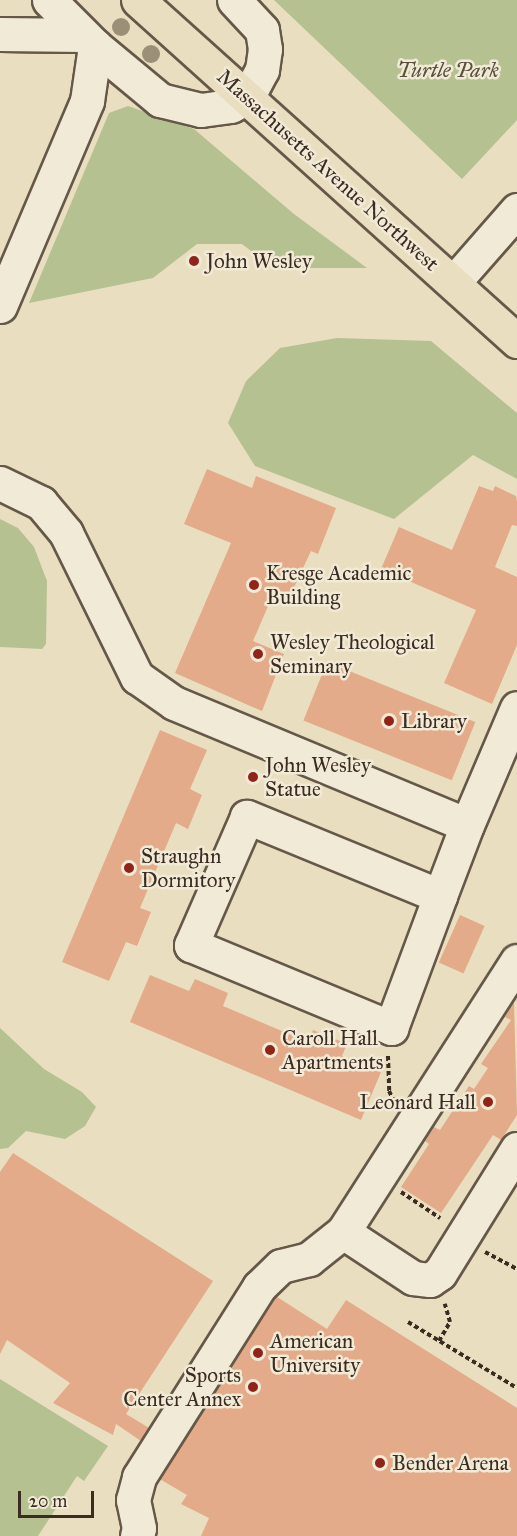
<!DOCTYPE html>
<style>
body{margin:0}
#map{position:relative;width:517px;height:1536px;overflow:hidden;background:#e9dec0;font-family:"IM FELL Great Primer",serif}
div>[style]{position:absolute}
.green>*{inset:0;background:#b6c192}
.building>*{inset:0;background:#e3ab89;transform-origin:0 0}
.path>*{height:4px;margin-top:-2px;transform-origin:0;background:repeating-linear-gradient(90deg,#3b2b21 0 4.5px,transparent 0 7.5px)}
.roads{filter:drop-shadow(2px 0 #665849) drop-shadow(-2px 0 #665849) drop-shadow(0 2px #665849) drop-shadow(0 -2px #665849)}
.minor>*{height:33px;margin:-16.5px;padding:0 16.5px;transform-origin:16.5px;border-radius:16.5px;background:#f1ead6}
.major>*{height:33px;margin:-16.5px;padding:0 16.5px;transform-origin:16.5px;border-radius:16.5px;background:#e9dec0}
.trees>*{width:18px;height:18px;margin:-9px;border-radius:50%;background:#9a9078}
.dots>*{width:16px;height:16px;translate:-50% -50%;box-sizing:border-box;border:3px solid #f1ead6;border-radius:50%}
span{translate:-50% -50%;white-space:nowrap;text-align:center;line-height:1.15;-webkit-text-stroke:5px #f1ead6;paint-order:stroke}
.park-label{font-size:21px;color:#5a503d;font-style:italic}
.street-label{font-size:21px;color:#3b2b21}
.poi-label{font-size:21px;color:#3b2b21}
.left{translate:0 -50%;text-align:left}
.right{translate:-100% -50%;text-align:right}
.scale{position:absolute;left:18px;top:1491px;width:76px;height:27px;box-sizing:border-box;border:3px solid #3b2b21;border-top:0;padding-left:8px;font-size:18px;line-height:21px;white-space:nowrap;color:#3b2b21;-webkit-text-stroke:4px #f1ead6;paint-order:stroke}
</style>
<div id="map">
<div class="green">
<div style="clip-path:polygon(274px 0,517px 0,517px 120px,462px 179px)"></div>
<div style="clip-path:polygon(128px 106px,194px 129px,294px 214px,367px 268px,273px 268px,242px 244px,197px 244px,153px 278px,29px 303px,109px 113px)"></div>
<div style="clip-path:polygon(337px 338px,431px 341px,517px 413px,517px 479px,473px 455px,394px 519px,255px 466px,228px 423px,246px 381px,280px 348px)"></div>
<div style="clip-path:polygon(0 519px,18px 528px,34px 547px,47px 581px,46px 644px,42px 649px,0 647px)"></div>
<div style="clip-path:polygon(0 1028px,44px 1069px,82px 1092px,96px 1107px,85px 1126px,65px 1139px,26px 1131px,8px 1148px,0 1149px)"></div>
<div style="clip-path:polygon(0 1379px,108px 1446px,84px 1481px,77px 1476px,38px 1536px,0 1536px)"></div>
</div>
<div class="building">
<div style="clip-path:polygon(207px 469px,252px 488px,256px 476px,336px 508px,318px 554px,311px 551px,290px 596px,275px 590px,253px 641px,284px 654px,262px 711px,175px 673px,231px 543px,184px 524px)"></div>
<div style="clip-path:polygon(479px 486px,493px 491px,495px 486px,516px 496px,517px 502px,517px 526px,512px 525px,495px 567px,517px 577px,517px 645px,492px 704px,444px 683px,476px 610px,381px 569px,399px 527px,452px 550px)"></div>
<div style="left:327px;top:662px;width:160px;height:63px;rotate:22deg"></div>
<div style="clip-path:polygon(160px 730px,207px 750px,190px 789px,202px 795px,188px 829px,176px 823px,140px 908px,151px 912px,137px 946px,126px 942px,109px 981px,62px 962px)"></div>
<div style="left:460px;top:915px;width:27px;height:52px;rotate:24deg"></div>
<div style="clip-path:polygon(150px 975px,189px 991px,195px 979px,228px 993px,223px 1006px,308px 1042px,313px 1030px,347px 1044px,342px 1056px,381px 1072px,361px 1120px,130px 1022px)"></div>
<div style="clip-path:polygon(514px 1002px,517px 1115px,501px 1140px,493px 1135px,441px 1213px,401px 1187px,429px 1144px,425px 1141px,434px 1127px,440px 1130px,469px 1086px,474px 1089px,488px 1068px,481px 1064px,511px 1020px,505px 1017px)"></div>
<div style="clip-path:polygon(13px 1153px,213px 1281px,126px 1414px,179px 1446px,166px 1458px,116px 1424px,113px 1435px,53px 1403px,70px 1383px,7px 1340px,0 1354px,0 1172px)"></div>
<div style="clip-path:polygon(274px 1295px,327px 1329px,346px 1300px,517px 1408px,517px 1536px,201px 1536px,209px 1518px,181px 1504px,187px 1495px,158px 1478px)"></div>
</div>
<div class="path">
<div style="left:388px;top:1056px;width:35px;rotate:88deg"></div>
<div style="left:389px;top:1091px;width:11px;rotate:63deg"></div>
<div style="left:401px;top:1192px;width:47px;rotate:33.7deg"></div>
<div style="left:485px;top:1252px;width:36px;rotate:28deg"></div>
<div style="left:408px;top:1322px;width:127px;rotate:31.2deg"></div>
<div style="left:439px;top:1341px;width:22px;rotate:-60deg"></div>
<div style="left:450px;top:1322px;width:19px;rotate:-106deg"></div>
</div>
<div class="roads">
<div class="minor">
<div style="left:49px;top:0;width:65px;rotate:45deg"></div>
<div style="left:95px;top:46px;width:85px;rotate:39.7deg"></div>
<div style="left:160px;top:100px;width:42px;rotate:13.7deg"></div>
<div style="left:201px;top:110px;width:30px;rotate:-8deg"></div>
<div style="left:231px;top:106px;width:20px;rotate:-30deg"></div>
<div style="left:248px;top:96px;width:30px;rotate:-62deg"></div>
<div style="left:262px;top:70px;width:21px;rotate:-82deg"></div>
<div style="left:265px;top:49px;width:19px;rotate:-99deg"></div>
<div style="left:262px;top:30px;width:41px;rotate:-133deg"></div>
<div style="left:0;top:34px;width:83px;rotate:0.7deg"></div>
<div style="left:453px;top:283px;width:97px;rotate:-48.8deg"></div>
<div style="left:0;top:306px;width:223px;rotate:-67deg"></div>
<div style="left:87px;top:101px;width:56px;rotate:-81.7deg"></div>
<div style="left:0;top:483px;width:46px;rotate:26deg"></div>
<div style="left:41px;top:503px;width:39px;rotate:50deg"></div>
<div style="left:66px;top:533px;width:161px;rotate:63.8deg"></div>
<div style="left:137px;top:677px;width:45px;rotate:35.1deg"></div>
<div style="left:174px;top:703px;width:317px;rotate:22.6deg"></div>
<div style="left:440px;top:896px;width:209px;rotate:-157.7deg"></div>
<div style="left:247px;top:817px;width:140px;rotate:113.6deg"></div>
<div style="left:191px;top:945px;width:217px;rotate:22.5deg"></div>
<div style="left:391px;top:1028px;width:141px;rotate:-69.6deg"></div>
<div style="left:440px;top:896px;width:76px;rotate:-69.2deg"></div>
<div style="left:467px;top:825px;width:127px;rotate:-66.9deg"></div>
<div style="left:343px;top:1232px;width:84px;rotate:33.3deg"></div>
<div style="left:413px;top:1278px;width:17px;rotate:7deg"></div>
<div style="left:430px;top:1280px;width:12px;rotate:-35deg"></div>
<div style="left:440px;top:1273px;width:146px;rotate:-58.2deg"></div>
<div style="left:137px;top:1536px;width:8px;rotate:-76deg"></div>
<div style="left:139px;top:1528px;width:29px;rotate:-102deg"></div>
<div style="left:133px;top:1500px;width:24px;rotate:-75deg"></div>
<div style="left:139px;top:1477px;width:225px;rotate:-57.7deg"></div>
<div style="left:259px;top:1287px;width:30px;rotate:-44deg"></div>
<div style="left:281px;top:1266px;width:29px;rotate:-14deg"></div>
<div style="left:309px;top:1259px;width:43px;rotate:-38.5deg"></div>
<div style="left:343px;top:1232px;width:322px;rotate:-57.3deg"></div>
</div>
<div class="major">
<div style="left:138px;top:0;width:510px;rotate:41.98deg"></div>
</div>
</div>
<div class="trees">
<div style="left:121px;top:27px"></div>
<div style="left:151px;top:54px"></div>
</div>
<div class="dots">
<div style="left:194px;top:261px;background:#8f2418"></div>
<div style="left:254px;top:585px;background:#8f2418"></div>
<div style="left:258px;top:654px;background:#8f2418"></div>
<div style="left:389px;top:721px;background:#8f2418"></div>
<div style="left:253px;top:777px;background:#8f2418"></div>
<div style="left:129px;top:868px;background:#8f2418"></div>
<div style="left:270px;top:1050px;background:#8f2418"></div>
<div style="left:488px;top:1102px;background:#8f2418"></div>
<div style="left:258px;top:1353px;background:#8f2418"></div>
<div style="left:253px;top:1387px;background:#8f2418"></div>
<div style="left:380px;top:1463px;background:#8f2418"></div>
</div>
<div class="park-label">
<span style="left:448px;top:70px">Turtle Park</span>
</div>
<div class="street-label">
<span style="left:328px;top:170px;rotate:42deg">Massachusetts Avenue Northwest</span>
</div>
<div class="poi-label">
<span class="left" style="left:206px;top:261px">John Wesley</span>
<span class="left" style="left:266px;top:585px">Kresge Academic<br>Building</span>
<span class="left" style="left:270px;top:654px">Wesley Theological<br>Seminary</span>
<span class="left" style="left:401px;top:721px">Library</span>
<span class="left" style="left:265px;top:777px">John Wesley<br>Statue</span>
<span class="left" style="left:141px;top:868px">Straughn<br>Dormitory</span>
<span class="left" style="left:282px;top:1050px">Caroll Hall<br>Apartments</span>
<span class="right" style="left:476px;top:1102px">Leonard Hall</span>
<span class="left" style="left:270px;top:1353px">American<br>University</span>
<span class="right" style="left:241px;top:1387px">Sports<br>Center Annex</span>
<span class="left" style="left:392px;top:1463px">Bender Arena</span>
</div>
<div class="scale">20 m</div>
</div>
